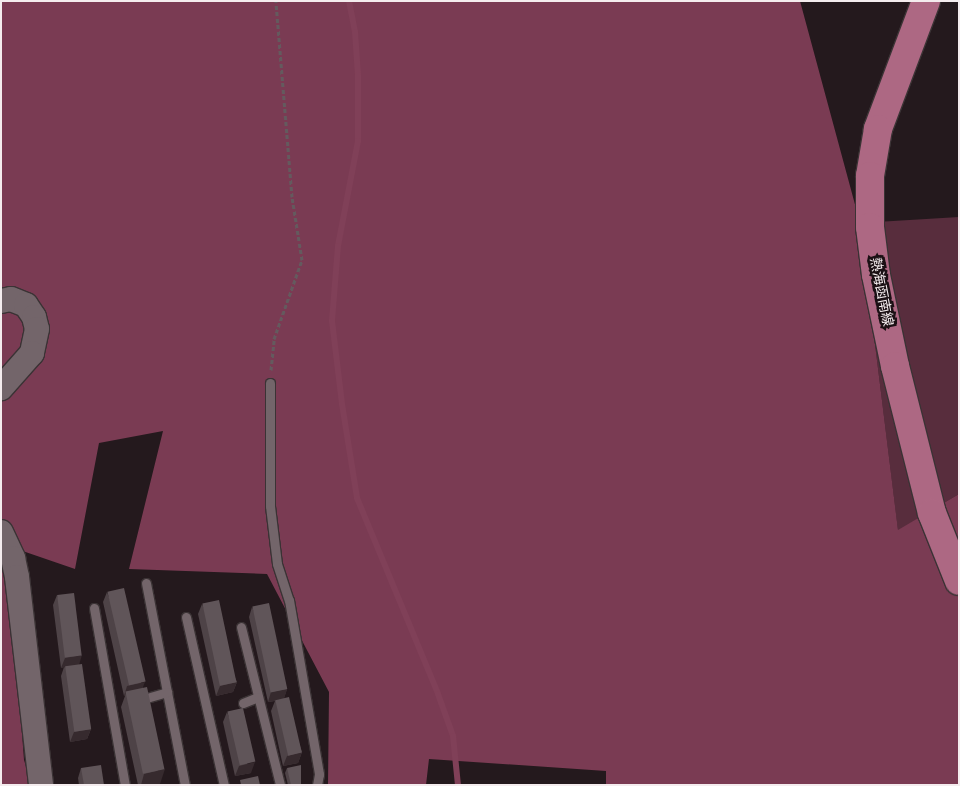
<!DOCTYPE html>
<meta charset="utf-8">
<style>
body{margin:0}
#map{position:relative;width:960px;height:786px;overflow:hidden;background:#24191d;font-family:"Sofia Sans Condensed","Noto Sans JP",sans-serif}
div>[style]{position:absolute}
.green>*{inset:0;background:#582d3d}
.forest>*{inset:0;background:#7a3b53}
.stream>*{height:6px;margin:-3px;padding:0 3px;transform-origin:3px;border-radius:3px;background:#804058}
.path>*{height:3px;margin-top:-1.5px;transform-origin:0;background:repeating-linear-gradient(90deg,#645a5e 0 4px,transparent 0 6.5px)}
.roads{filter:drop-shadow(1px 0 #3b3335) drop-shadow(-1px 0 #3b3335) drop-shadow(0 1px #3b3335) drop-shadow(0 -1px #3b3335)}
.service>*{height:9px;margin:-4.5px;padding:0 4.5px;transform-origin:4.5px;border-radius:4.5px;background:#73656a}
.tertiary>*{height:24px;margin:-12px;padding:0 12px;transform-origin:12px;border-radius:12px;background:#73656a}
.primary>*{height:28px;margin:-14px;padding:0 14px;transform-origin:14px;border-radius:14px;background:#ad6883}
.wall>*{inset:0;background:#4e4347}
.shaded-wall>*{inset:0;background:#362a2e}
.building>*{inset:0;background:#605559;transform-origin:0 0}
span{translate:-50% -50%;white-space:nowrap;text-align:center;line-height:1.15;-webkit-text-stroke:5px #1b1014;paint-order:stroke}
.street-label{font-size:14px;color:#f4ecee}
.frame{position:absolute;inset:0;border:2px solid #f4ecee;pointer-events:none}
</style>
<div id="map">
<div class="green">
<div style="clip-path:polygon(959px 217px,959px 494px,898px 531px,860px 223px)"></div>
</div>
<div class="forest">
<div style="clip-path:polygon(1px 1px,800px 1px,860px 223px,898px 530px,959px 494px,959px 785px,606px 785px,606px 771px,429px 759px,426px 785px,328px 785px,329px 692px,267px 574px,129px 569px,163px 431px,99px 443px,75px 569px,8px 546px,24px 760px,32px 785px,1px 785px)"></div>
</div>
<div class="stream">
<div style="left:349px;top:1px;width:32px;rotate:79deg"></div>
<div style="left:355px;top:32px;width:43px;rotate:86deg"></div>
<div style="left:358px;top:75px;width:66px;rotate:90deg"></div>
<div style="left:358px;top:141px;width:107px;rotate:100.8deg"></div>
<div style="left:338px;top:246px;width:75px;rotate:94.6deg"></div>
<div style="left:332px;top:321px;width:84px;rotate:83.1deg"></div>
<div style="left:342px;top:404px;width:95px;rotate:80.9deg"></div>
<div style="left:357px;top:498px;width:212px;rotate:67.5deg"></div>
<div style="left:438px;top:694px;width:45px;rotate:70.3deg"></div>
<div style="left:453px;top:736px;width:49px;rotate:84.2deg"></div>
</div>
<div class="path">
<div style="left:271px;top:370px;width:31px;rotate:-84deg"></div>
<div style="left:274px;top:339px;width:84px;rotate:-70.5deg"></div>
<div style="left:302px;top:260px;width:64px;rotate:-99deg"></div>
<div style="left:292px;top:197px;width:197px;rotate:-94.7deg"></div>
</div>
<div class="roads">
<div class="service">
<div style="left:270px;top:383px;width:123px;rotate:90deg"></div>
<div style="left:270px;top:506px;width:58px;rotate:83.1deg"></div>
<div style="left:277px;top:564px;width:38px;rotate:72deg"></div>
<div style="left:289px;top:600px;width:177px;rotate:80.2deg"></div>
<div style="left:319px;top:774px;width:11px;rotate:100deg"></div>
<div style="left:146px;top:583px;width:206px;rotate:79.1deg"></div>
<div style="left:94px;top:608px;width:180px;rotate:80.1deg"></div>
<div style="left:186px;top:617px;width:172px;rotate:77.3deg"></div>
<div style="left:241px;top:627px;width:163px;rotate:76.1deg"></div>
<div style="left:150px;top:697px;width:18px;rotate:-16deg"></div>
<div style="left:243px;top:703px;width:16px;rotate:-22deg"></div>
</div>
<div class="tertiary">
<div style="left:1px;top:301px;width:10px;rotate:-11deg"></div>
<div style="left:11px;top:299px;width:16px;rotate:22deg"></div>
<div style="left:26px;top:305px;width:14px;rotate:56deg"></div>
<div style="left:34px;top:317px;width:12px;rotate:76deg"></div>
<div style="left:37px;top:329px;width:25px;rotate:102deg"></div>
<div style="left:32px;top:353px;width:47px;rotate:131.5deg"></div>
<div style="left:1px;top:532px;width:29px;rotate:65deg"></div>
<div style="left:13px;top:558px;width:19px;rotate:78deg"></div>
<div style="left:17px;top:577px;width:209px;rotate:83.4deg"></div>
</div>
<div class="primary">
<div style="left:926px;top:1px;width:137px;rotate:110.6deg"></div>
<div style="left:878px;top:129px;width:48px;rotate:99.7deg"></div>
<div style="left:870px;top:176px;width:51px;rotate:90deg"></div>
<div style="left:870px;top:227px;width:48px;rotate:82.9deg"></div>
<div style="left:876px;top:275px;width:93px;rotate:78.2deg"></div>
<div style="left:895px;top:366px;width:152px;rotate:75.9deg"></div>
<div style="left:932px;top:513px;width:73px;rotate:68.3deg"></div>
</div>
</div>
<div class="wall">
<div style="clip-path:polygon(107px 592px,143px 688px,160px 784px,156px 785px,138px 785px,121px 707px,125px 696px,124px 696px,103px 602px)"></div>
<div style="clip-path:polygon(57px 595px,79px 664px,91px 729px,87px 739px,70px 742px,61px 676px,64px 667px,61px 668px,53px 605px)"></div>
<div style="clip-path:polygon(202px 604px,237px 682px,233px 692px,216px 696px,198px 614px)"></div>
<div style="clip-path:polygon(252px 607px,287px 689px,284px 698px,302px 752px,298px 763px,283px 766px,271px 711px,275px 701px,268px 702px,249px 617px)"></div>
<div style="clip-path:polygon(227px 712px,251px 773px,235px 776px,223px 722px)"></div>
<div style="clip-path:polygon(81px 768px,104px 785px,79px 785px,78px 778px)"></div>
<div style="clip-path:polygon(287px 768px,301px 785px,288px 785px,285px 773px)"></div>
</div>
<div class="shaded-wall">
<div style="clip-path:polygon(82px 655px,79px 665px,61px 668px,65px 658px)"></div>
<div style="clip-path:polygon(145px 682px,141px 692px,126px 692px,125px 696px,124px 696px,127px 686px)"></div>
<div style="clip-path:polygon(237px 682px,233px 692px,216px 696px,220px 686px)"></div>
<div style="clip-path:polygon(287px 689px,284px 699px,268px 702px,271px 692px)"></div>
<div style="clip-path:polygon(91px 729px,87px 739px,70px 742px,74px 732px)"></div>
<div style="clip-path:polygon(302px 752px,298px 763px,283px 766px,287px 756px)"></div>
<div style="clip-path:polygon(255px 762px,251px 773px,235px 776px,239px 766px)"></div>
<div style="clip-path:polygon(165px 769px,160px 784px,156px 785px,141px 785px,144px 774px)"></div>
</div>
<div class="building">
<div style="left:124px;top:588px;width:96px;height:17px;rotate:77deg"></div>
<div style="left:74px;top:593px;width:63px;height:17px;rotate:83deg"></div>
<div style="left:219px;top:600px;width:84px;height:17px;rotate:78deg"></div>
<div style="left:269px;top:603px;width:88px;height:17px;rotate:78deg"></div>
<div style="left:82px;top:664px;width:66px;height:17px;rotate:82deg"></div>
<div style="left:147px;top:687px;width:84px;height:22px;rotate:78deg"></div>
<div style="left:289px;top:697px;width:57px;height:14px;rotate:77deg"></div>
<div style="left:243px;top:708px;width:55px;height:16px;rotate:77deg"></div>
<div style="clip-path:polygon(101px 765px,104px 785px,84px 785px,81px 768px)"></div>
<div style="clip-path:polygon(301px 765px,301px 785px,291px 785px,287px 768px)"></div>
<div style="clip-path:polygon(258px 776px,260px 785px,241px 785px,240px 780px)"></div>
</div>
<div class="street-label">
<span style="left:881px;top:292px;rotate:79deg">熱海函南線</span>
</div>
<div class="frame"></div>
</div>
